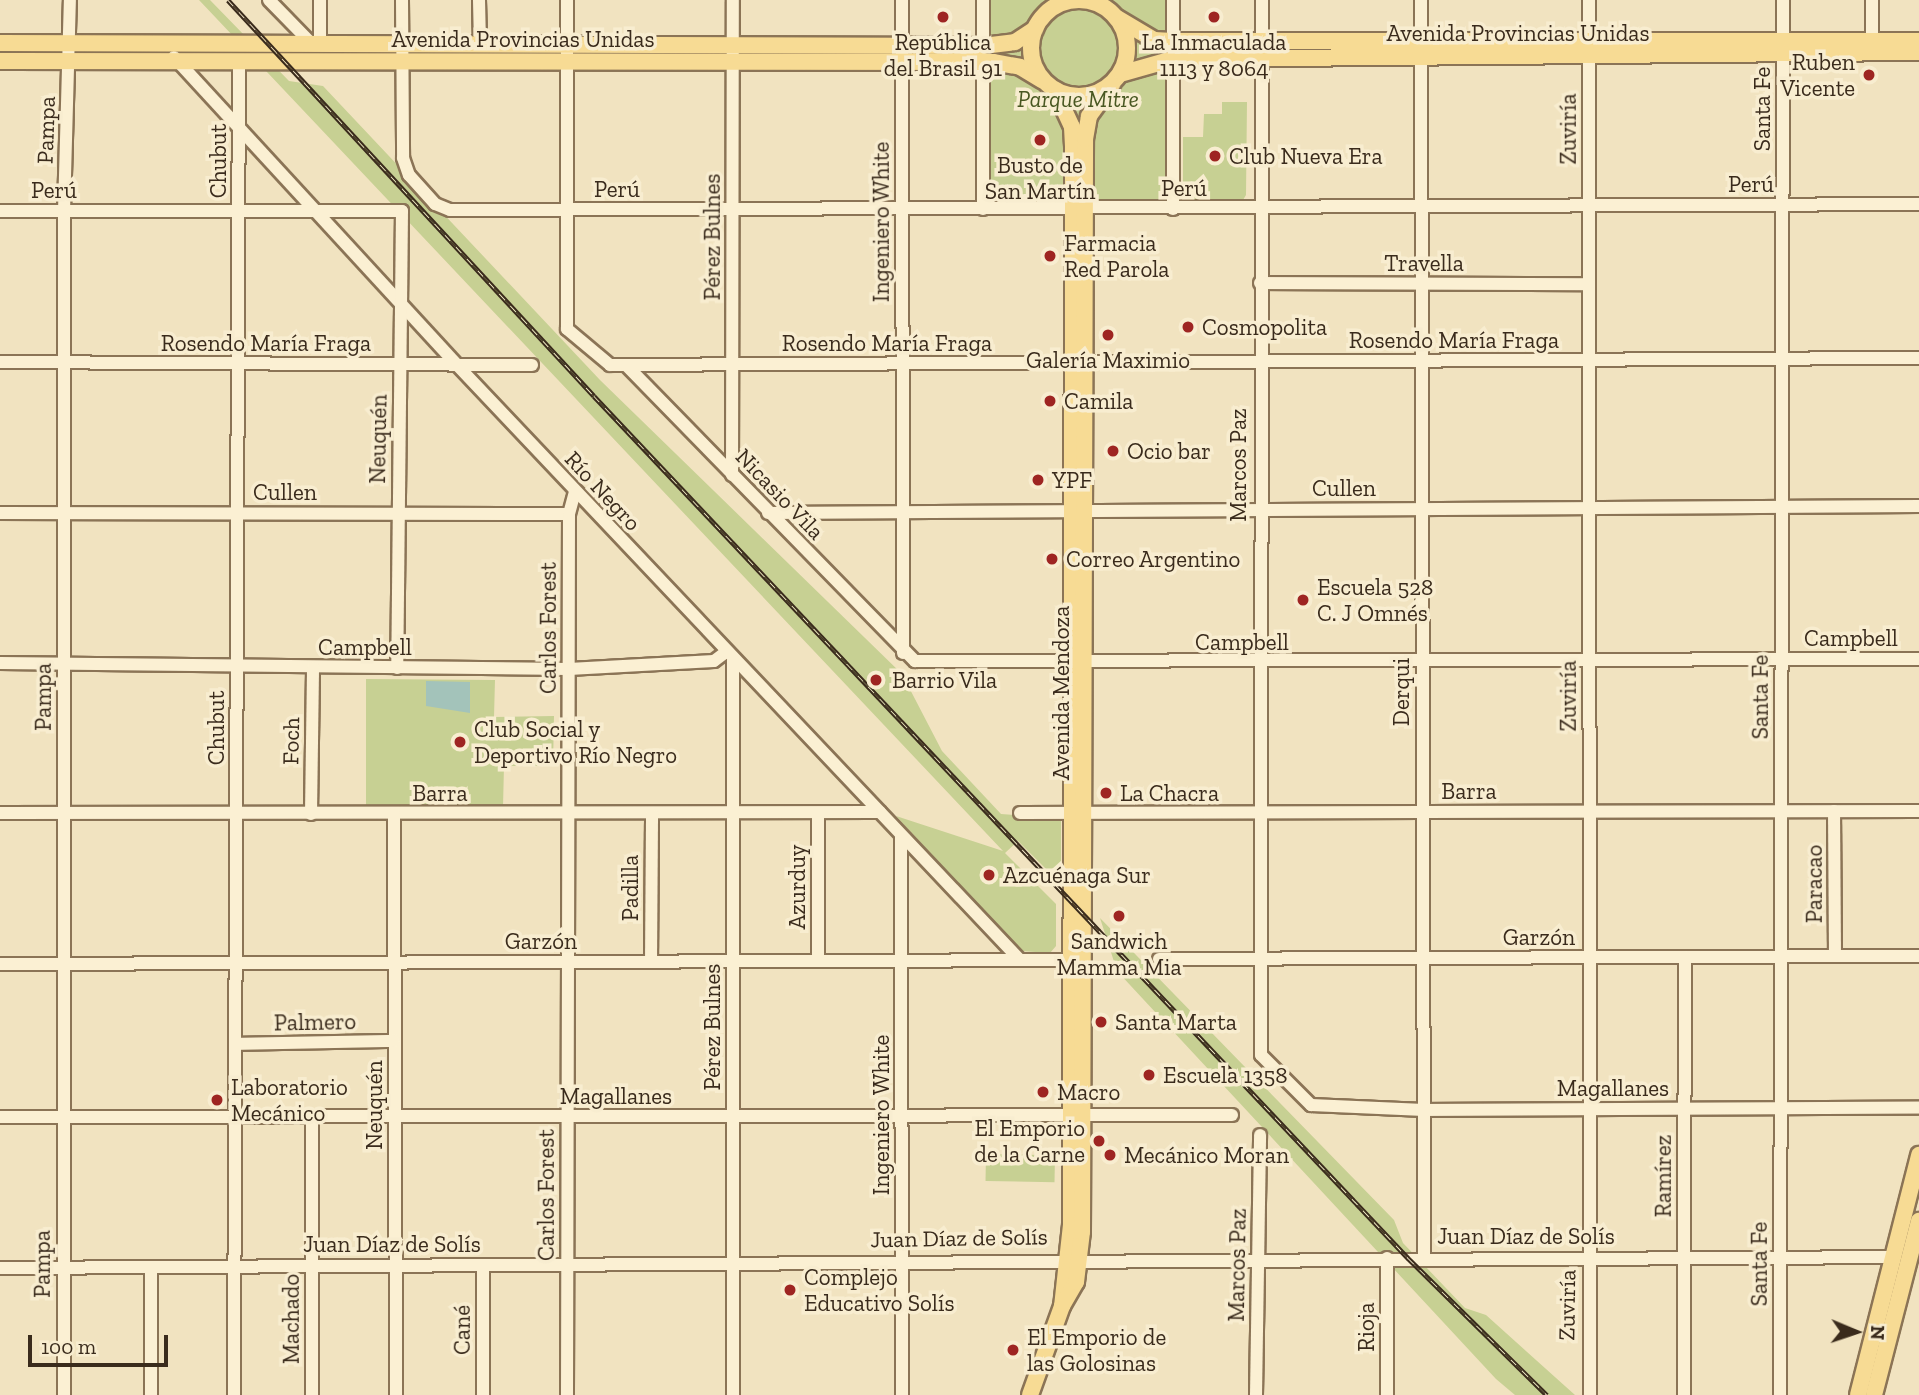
<!DOCTYPE html>
<meta charset="utf-8">
<style>
body{margin:0}
#map{position:relative;width:1919px;height:1395px;overflow:hidden;background:#f1e3c0;font-family:"Zilla Slab",serif}
div>[style]{position:absolute}
.green>*{inset:0;background:#c7d093;transform-origin:0 0}
.water>*{inset:0;background:#a3c3ba}
.roads{filter:drop-shadow(2px 0 #8b7456) drop-shadow(-2px 0 #8b7456) drop-shadow(0 2px #8b7456) drop-shadow(0 -2px #8b7456)}
.minor>*{height:12px;margin:-6px;padding:0 6px;transform-origin:6px;border-radius:6px;background:#fbf0d3}
.major>*{height:16px;margin:-8px;padding:0 8px;transform-origin:8px;border-radius:8px;background:#f7db94}
.major>.ring{margin:-8px;padding:0;box-sizing:content-box;background:none;border:16px solid #f7db94;border-radius:50%}
.rail>*{height:5px;margin-top:-2.5px;transform-origin:0;background:repeating-linear-gradient(90deg,#f8edd0 0 8px,#3a2b1c 0 16px);box-sizing:border-box;border-block:2px solid #3a2b1c}
.dots>*{width:19px;height:19px;translate:-50% -50%;box-sizing:border-box;border:4px solid #f8edd0;border-radius:50%}
span{translate:-50% -50%;white-space:nowrap;text-align:center;line-height:1.15;-webkit-text-stroke:7px #f8edd0;paint-order:stroke}
.street-label{font-size:23px;color:#3a2b1c}
.poi-label{font-size:23px;color:#3a2b1c}
.right{translate:-100% -50%;text-align:right}
.left{translate:0 -50%;text-align:left}
.park-label{font-size:23px;color:#485721;font-style:italic}
.north{position:absolute;left:1821px;top:1297px;width:70px;height:70px;-webkit-text-stroke:5px #f8edd0;paint-order:stroke;rotate:92deg;font-size:19px;font-weight:700;line-height:28px;text-align:center;color:#3a2b1c}
.north::after{content:'';display:block;margin:auto;width:24px;height:32px;background:#3a2b1c;clip-path:polygon(50% 0,100% 100%,50% 72%,0 100%)}
.scale{position:absolute;left:28px;top:1335px;width:140px;height:32px;box-sizing:border-box;border:4px solid #3a2b1c;border-top:0;padding-left:9px;font-size:21px;line-height:24px;white-space:nowrap;color:#3a2b1c;-webkit-text-stroke:5px #f8edd0;paint-order:stroke}
</style>
<div id="map">
<div class="green">
<div style="clip-path:polygon(199px 0,210px 0,289px 81px,323px 86px,600px 380px,902px 674px,942px 751px,1001px 814px,1061px 818px,1061px 884px,1018px 841px,1005px 853px,1056px 904px,1056px 946px,1050px 953px,1021px 951px,896px 816px,1003px 851px)"></div>
<div style="left:983px;top:0;width:190px;height:209px"></div>
<div style="clip-path:polygon(1222px 102px,1247px 102px,1246px 195px,1243px 200px,1183px 200px,1183px 137px,1203px 137px,1204px 114px,1222px 114px)"></div>
<div style="clip-path:polygon(366px 679px,495px 680px,494px 717px,554px 716px,553px 766px,504px 766px,503px 807px,366px 806px)"></div>
<div style="clip-path:polygon(1100px 918px,1394px 1220px,1403px 1243px,1465px 1308px,1486px 1315px,1575px 1395px,1515px 1395px,1496px 1379px,1117px 971px)"></div>
<div style="left:986px;top:1154px;width:69px;height:27px;rotate:1deg"></div>
</div>
<div class="water">
<div style="clip-path:polygon(426px 681px,470px 682px,470px 713px,426px 706px)"></div>
</div>
<div class="roads">
<div class="minor">
<div style="left:269px;top:0;width:62px;rotate:45.7deg"></div>
<div style="left:402px;top:0;width:158px;rotate:89.6deg"></div>
<div style="left:403px;top:158px;width:18px;rotate:71deg"></div>
<div style="left:409px;top:175px;width:39px;rotate:48deg"></div>
<div style="left:435px;top:204px;width:16px;rotate:22deg"></div>
<div style="left:450px;top:210px;width:1469px;rotate:-0.23deg"></div>
<div style="left:479px;top:0;width:44px;rotate:88.7deg"></div>
<div style="left:567px;top:0;width:329px;rotate:90deg"></div>
<div style="left:567px;top:329px;width:56px;rotate:39.9deg"></div>
<div style="left:610px;top:365px;width:1309px;rotate:-0.31deg"></div>
<div style="left:902px;top:0;width:653px;rotate:89.91deg"></div>
<div style="left:1262px;top:0;width:1055px;rotate:90.05deg"></div>
<div style="left:1261px;top:1055px;width:71px;rotate:45deg"></div>
<div style="left:1311px;top:1105px;width:113px;rotate:2.5deg"></div>
<div style="left:1424px;top:1110px;width:495px;rotate:-0.3deg"></div>
<div style="left:1421px;top:0;width:1258px;rotate:89.86deg"></div>
<div style="left:1589px;top:0;width:1395px;rotate:89.96deg"></div>
<div style="left:1173px;top:41px;width:41px;rotate:-90deg"></div>
<div style="left:1872px;top:41px;width:41px;rotate:-90deg"></div>
<div style="left:320px;top:44px;width:44px;rotate:-90deg"></div>
<div style="left:983px;top:46px;width:46px;rotate:-90deg"></div>
<div style="left:174px;top:57px;width:418px;rotate:47.4deg"></div>
<div style="left:457px;top:365px;width:819px;rotate:46.58deg"></div>
<div style="left:1173px;top:59px;width:150px;rotate:90deg"></div>
<div style="left:983px;top:209px;width:147px;rotate:-90deg"></div>
<div style="left:0;top:211px;width:402px"></div>
<div style="left:402px;top:211px;width:457px;rotate:90.6deg"></div>
<div style="left:1260px;top:283px;width:329px;rotate:0.2deg"></div>
<div style="left:0;top:362px;width:532px;rotate:0.32deg"></div>
<div style="left:626px;top:365px;width:414px;rotate:45.7deg"></div>
<div style="left:915px;top:661px;width:1004px;rotate:-0.11deg"></div>
<div style="left:732px;top:475px;width:475px;rotate:-89.9deg"></div>
<div style="left:0;top:513px;width:569px;rotate:0.1deg"></div>
<div style="left:768px;top:513px;width:1151px;rotate:-0.35deg"></div>
<div style="left:733px;top:660px;width:735px;rotate:90deg"></div>
<div style="left:0;top:663px;width:569px;rotate:0.6deg"></div>
<div style="left:569px;top:669px;width:145px;rotate:-3.2deg"></div>
<div style="left:714px;top:661px;width:15px;rotate:-37deg"></div>
<div style="left:1834px;top:811px;width:145px;rotate:89.6deg"></div>
<div style="left:0;top:813px;width:880px;rotate:-0.07deg"></div>
<div style="left:818px;top:813px;width:148px;rotate:90deg"></div>
<div style="left:1020px;top:813px;width:899px;rotate:-0.13deg"></div>
<div style="left:311px;top:814px;width:146px;rotate:-89.2deg"></div>
<div style="left:394px;top:814px;width:581px;rotate:89.8deg"></div>
<div style="left:901px;top:836px;width:559px;rotate:89.9deg"></div>
<div style="left:1159px;top:959px;width:760px;rotate:-0.23deg"></div>
<div style="left:651px;top:962px;width:147px;rotate:-89.6deg"></div>
<div style="left:0;top:964px;width:1078px;rotate:-0.21deg"></div>
<div style="left:236px;top:1044px;width:158px;rotate:-1.1deg"></div>
<div style="left:0;top:1117px;width:1232px;rotate:-0.09deg"></div>
<div style="left:312px;top:1118px;width:277px;rotate:90deg"></div>
<div style="left:1387px;top:1258px;width:137px;rotate:90deg"></div>
<div style="left:0;top:1268px;width:1893px;rotate:-0.33deg"></div>
<div style="left:64px;top:1395px;width:1184px;rotate:-90deg"></div>
<div style="left:64px;top:211px;width:211px;rotate:-88.4deg"></div>
<div style="left:151px;top:1395px;width:127px;rotate:-90deg"></div>
<div style="left:234px;top:1395px;width:1334px;rotate:-89.79deg"></div>
<div style="left:483px;top:1395px;width:129px;rotate:-90deg"></div>
<div style="left:567px;top:1395px;width:881px;rotate:-89.87deg"></div>
<div style="left:569px;top:514px;width:23px;rotate:-75deg"></div>
<div style="left:1256px;top:1395px;width:260px;rotate:-89.1deg"></div>
<div style="left:1684px;top:1395px;width:438px;rotate:-89.9deg"></div>
<div style="left:1780px;top:1395px;width:1395px;rotate:-89.88deg"></div>
</div>
<div class="major">
<div class="ring" style="left:1031px;top:0;width:80px;height:80px"></div>
<div style="left:1117px;top:18px;width:43px;rotate:30.7deg"></div>
<div style="left:1154px;top:40px;width:19px;rotate:3deg"></div>
<div style="left:1173px;top:41px;width:746px"></div>
<div style="left:0;top:43px;width:983px;rotate:0.17deg"></div>
<div style="left:983px;top:46px;width:32px;rotate:-7deg"></div>
<div style="left:1015px;top:42px;width:24px;rotate:-33deg"></div>
<div style="left:0;top:61px;width:993px;rotate:0.06deg"></div>
<div style="left:993px;top:62px;width:27px;rotate:10deg"></div>
<div style="left:1020px;top:67px;width:26px;rotate:31deg"></div>
<div style="left:1120px;top:74px;width:55px;rotate:-15.8deg"></div>
<div style="left:1173px;top:59px;width:746px;rotate:-0.54deg"></div>
<div style="left:1055px;top:90px;width:41px;rotate:65.3deg"></div>
<div style="left:1072px;top:127px;width:20px;rotate:87deg"></div>
<div style="left:1073px;top:147px;width:1078px;rotate:90.11deg"></div>
<div style="left:1071px;top:1225px;width:81px;rotate:96.3deg"></div>
<div style="left:1030px;top:1395px;width:95px;rotate:-70.2deg"></div>
<div style="left:1062px;top:1306px;width:28px;rotate:-60deg"></div>
<div style="left:1076px;top:1282px;width:50px;rotate:-83.2deg"></div>
<div style="left:1082px;top:1232px;width:1093px;rotate:-89.84deg"></div>
<div style="left:1085px;top:139px;width:23px;rotate:-80deg"></div>
<div style="left:1089px;top:116px;width:39px;rotate:-54deg"></div>
<div style="left:1858px;top:1395px;width:248px;rotate:-75.7deg"></div>
<div style="left:1874px;top:1395px;width:180px;rotate:-75.5deg"></div>
</div>
</div>
<div class="rail">
<div style="left:228px;top:0;width:539px;rotate:47.25deg"></div>
<div style="left:594px;top:396px;width:1186px;rotate:46.64deg"></div>
<div style="left:1408px;top:1258px;width:195px;rotate:44.6deg"></div>
</div>
<div class="dots">
<div style="left:943px;top:17px;background:#9e2522"></div>
<div style="left:1214px;top:17px;background:#9e2522"></div>
<div style="left:1869px;top:75px;background:#9e2522"></div>
<div style="left:1040px;top:140px;background:#9e2522"></div>
<div style="left:1215px;top:156px;background:#9e2522"></div>
<div style="left:1050px;top:256px;background:#9e2522"></div>
<div style="left:1188px;top:327px;background:#9e2522"></div>
<div style="left:1108px;top:335px;background:#9e2522"></div>
<div style="left:1050px;top:401px;background:#9e2522"></div>
<div style="left:1113px;top:451px;background:#9e2522"></div>
<div style="left:1038px;top:480px;background:#9e2522"></div>
<div style="left:1052px;top:559px;background:#9e2522"></div>
<div style="left:1303px;top:600px;background:#9e2522"></div>
<div style="left:876px;top:680px;background:#9e2522"></div>
<div style="left:460px;top:742px;background:#9e2522"></div>
<div style="left:1106px;top:793px;background:#9e2522"></div>
<div style="left:989px;top:875px;background:#9e2522"></div>
<div style="left:1119px;top:916px;background:#9e2522"></div>
<div style="left:1101px;top:1022px;background:#9e2522"></div>
<div style="left:1149px;top:1075px;background:#9e2522"></div>
<div style="left:1043px;top:1092px;background:#9e2522"></div>
<div style="left:217px;top:1100px;background:#9e2522"></div>
<div style="left:1099px;top:1141px;background:#9e2522"></div>
<div style="left:1110px;top:1155px;background:#9e2522"></div>
<div style="left:790px;top:1290px;background:#9e2522"></div>
<div style="left:1013px;top:1350px;background:#9e2522"></div>
</div>
<div class="street-label">
<span style="left:1518px;top:33px">Avenida Provincias Unidas</span>
<span style="left:523px;top:39px">Avenida Provincias Unidas</span>
<span style="left:1762px;top:109px;rotate:-90deg">Santa Fe</span>
<span style="left:1568px;top:129px;rotate:-90deg">Zuviría</span>
<span style="left:46px;top:130px;rotate:-88deg">Pampa</span>
<span style="left:218px;top:161px;rotate:-90deg">Chubut</span>
<span style="left:1751px;top:184px">Perú</span>
<span style="left:1184px;top:188px">Perú</span>
<span style="left:617px;top:189px">Perú</span>
<span style="left:54px;top:190px">Perú</span>
<span style="left:881px;top:222px;rotate:-90deg">Ingeniero White</span>
<span style="left:712px;top:237px;rotate:-90deg">Pérez Bulnes</span>
<span style="left:1424px;top:263px">Travella</span>
<span style="left:1454px;top:340px">Rosendo María Fraga</span>
<span style="left:266px;top:343px">Rosendo María Fraga</span>
<span style="left:887px;top:343px">Rosendo María Fraga</span>
<span style="left:378px;top:439px;rotate:-89deg">Neuquén</span>
<span style="left:1238px;top:465px;rotate:-90deg">Marcos Paz</span>
<span style="left:1344px;top:488px">Cullen</span>
<span style="left:603px;top:491px;rotate:47deg">Río Negro</span>
<span style="left:285px;top:492px">Cullen</span>
<span style="left:780px;top:494px;rotate:46deg">Nicasio Vila</span>
<span style="left:548px;top:628px;rotate:-90deg">Carlos Forest</span>
<span style="left:1851px;top:638px">Campbell</span>
<span style="left:1242px;top:642px">Campbell</span>
<span style="left:365px;top:647px">Campbell</span>
<span style="left:1401px;top:692px;rotate:-90deg">Derqui</span>
<span style="left:1061px;top:693px;rotate:-90deg">Avenida Mendoza</span>
<span style="left:1568px;top:696px;rotate:-90deg">Zuviría</span>
<span style="left:43px;top:697px;rotate:-90deg">Pampa</span>
<span style="left:1760px;top:697px;rotate:-90deg">Santa Fe</span>
<span style="left:216px;top:728px;rotate:-90deg">Chubut</span>
<span style="left:291px;top:741px;rotate:-89deg">Foch</span>
<span style="left:1469px;top:791px">Barra</span>
<span style="left:440px;top:793px">Barra</span>
<span style="left:1814px;top:884px;rotate:-90deg">Paracao</span>
<span style="left:797px;top:887px;rotate:-90deg">Azurduy</span>
<span style="left:630px;top:888px;rotate:-90deg">Padilla</span>
<span style="left:1539px;top:937px">Garzón</span>
<span style="left:541px;top:941px">Garzón</span>
<span style="left:315px;top:1022px;rotate:-1deg">Palmero</span>
<span style="left:712px;top:1027px;rotate:-90deg">Pérez Bulnes</span>
<span style="left:1613px;top:1088px">Magallanes</span>
<span style="left:616px;top:1096px">Magallanes</span>
<span style="left:374px;top:1105px;rotate:-90deg">Neuquén</span>
<span style="left:881px;top:1115px;rotate:-90deg">Ingeniero White</span>
<span style="left:1663px;top:1176px;rotate:-90deg">Ramírez</span>
<span style="left:546px;top:1195px;rotate:-90deg">Carlos Forest</span>
<span style="left:1526px;top:1236px">Juan Díaz de Solís</span>
<span style="left:959px;top:1238px;rotate:-1deg">Juan Díaz de Solís</span>
<span style="left:392px;top:1244px">Juan Díaz de Solís</span>
<span style="left:42px;top:1264px;rotate:-90deg">Pampa</span>
<span style="left:1759px;top:1264px;rotate:-90deg">Santa Fe</span>
<span style="left:1237px;top:1265px;rotate:-89deg">Marcos Paz</span>
<span style="left:1567px;top:1305px;rotate:-89deg">Zuviría</span>
<span style="left:291px;top:1319px;rotate:-90deg">Machado</span>
<span style="left:1366px;top:1327px;rotate:-90deg">Rioja</span>
<span style="left:462px;top:1330px;rotate:-90deg">Cané</span>
</div>
<div class="poi-label">
<span style="left:943px;top:55px">República<br>del Brasil 91</span>
<span style="left:1214px;top:55px">La Inmaculada<br>1113 y 8064</span>
<span class="right" style="left:1855px;top:75px">Ruben<br>Vicente</span>
<span class="left" style="left:1229px;top:156px">Club Nueva Era</span>
<span style="left:1040px;top:178px">Busto de<br>San Martín</span>
<span class="left" style="left:1064px;top:256px">Farmacia<br>Red Parola</span>
<span class="left" style="left:1202px;top:327px">Cosmopolita</span>
<span style="left:1108px;top:360px">Galería Maximio</span>
<span class="left" style="left:1064px;top:401px">Camila</span>
<span class="left" style="left:1127px;top:451px">Ocio bar</span>
<span class="left" style="left:1052px;top:480px">YPF</span>
<span class="left" style="left:1066px;top:559px">Correo Argentino</span>
<span class="left" style="left:1317px;top:600px">Escuela 528<br>C. J Omnés</span>
<span class="left" style="left:892px;top:680px">Barrio Vila</span>
<span class="left" style="left:474px;top:742px">Club Social y<br>Deportivo Río Negro</span>
<span class="left" style="left:1120px;top:793px">La Chacra</span>
<span class="left" style="left:1003px;top:875px">Azcuénaga Sur</span>
<span style="left:1119px;top:954px">Sandwich<br>Mamma Mia</span>
<span class="left" style="left:1115px;top:1022px">Santa Marta</span>
<span class="left" style="left:1163px;top:1075px">Escuela 1358</span>
<span class="left" style="left:231px;top:1100px">Laboratorio<br>Mecánico</span>
<span class="left" style="left:1057px;top:1092px">Macro</span>
<span class="right" style="left:1085px;top:1141px">El Emporio<br>de la Carne</span>
<span class="left" style="left:1124px;top:1155px">Mecánico Moran</span>
<span class="left" style="left:804px;top:1290px">Complejo<br>Educativo Solís</span>
<span class="left" style="left:1027px;top:1350px">El Emporio de<br>las Golosinas</span>
</div>
<div class="park-label">
<span style="left:1078px;top:99px">Parque Mitre</span>
</div>
<div class="north">N</div>
<div class="scale">100 m</div>
</div>
